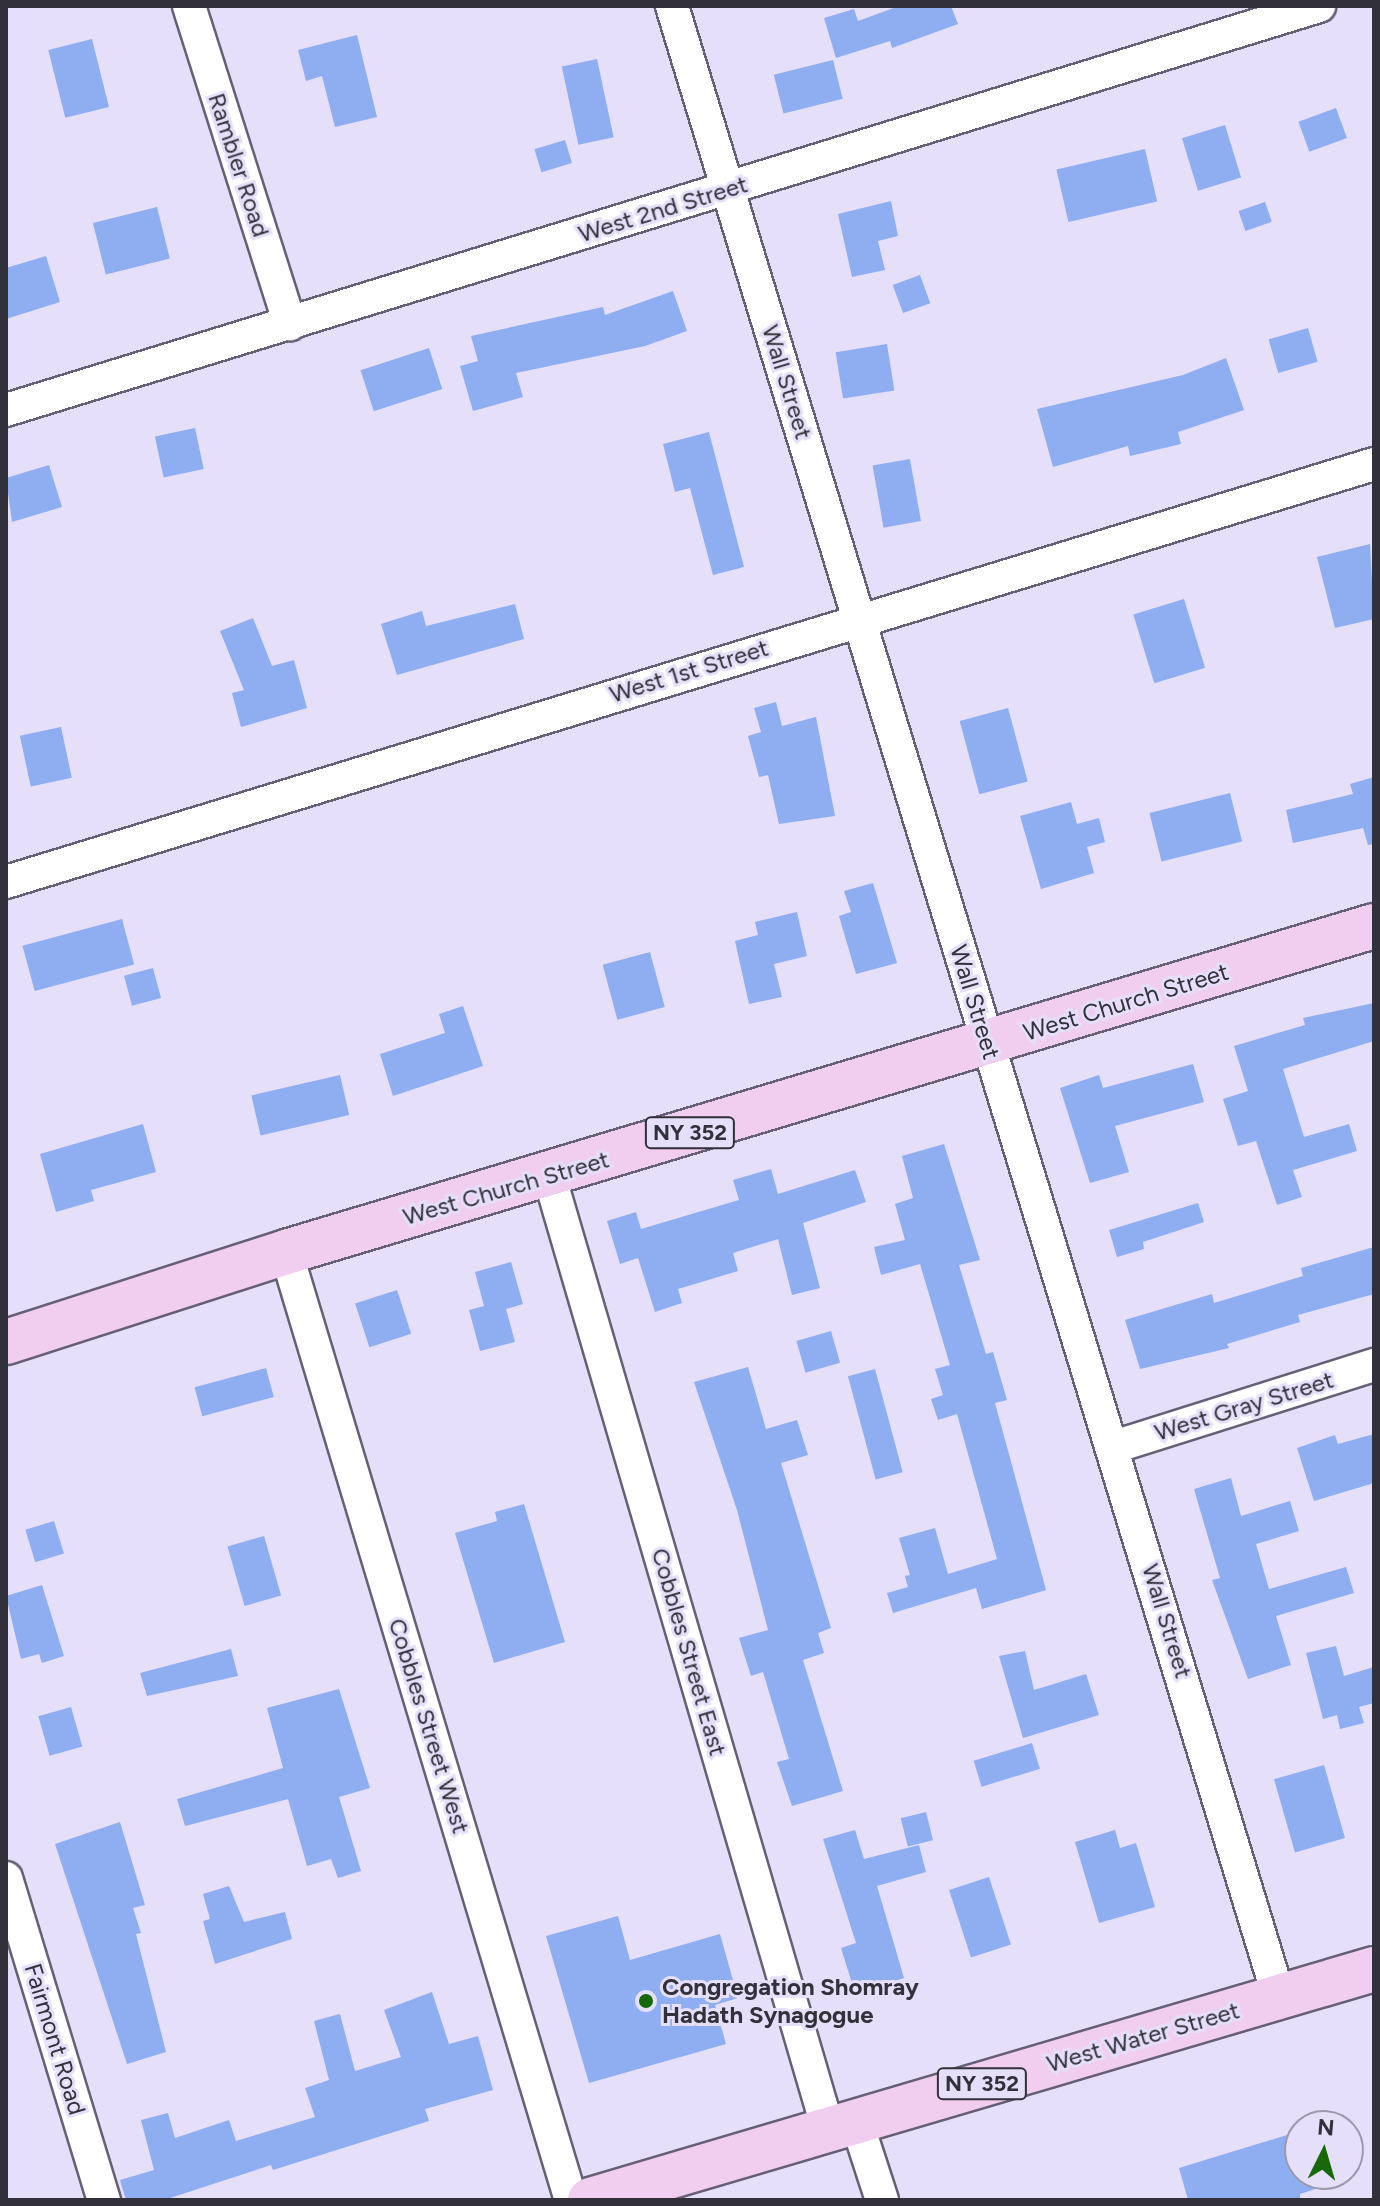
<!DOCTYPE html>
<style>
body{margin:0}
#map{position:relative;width:1380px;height:2206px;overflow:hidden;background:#e5dff9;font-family:Figtree,sans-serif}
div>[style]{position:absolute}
.building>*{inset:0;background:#8fadf1;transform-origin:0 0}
.roads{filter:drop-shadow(2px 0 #666076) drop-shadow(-2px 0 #666076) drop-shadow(0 2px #666076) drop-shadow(0 -2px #666076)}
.street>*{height:32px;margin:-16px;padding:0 16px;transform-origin:16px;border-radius:16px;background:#fff}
.primary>*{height:44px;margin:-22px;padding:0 22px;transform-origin:22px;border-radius:22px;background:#f1cdef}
.dots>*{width:22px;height:22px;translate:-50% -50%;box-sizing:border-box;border:4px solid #e5dff9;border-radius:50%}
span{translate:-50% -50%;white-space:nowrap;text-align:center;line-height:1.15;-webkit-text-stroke:6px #e5dff9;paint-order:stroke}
.shield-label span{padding:2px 6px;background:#e5dff9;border:2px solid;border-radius:6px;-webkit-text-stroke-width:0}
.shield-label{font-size:22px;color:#32303a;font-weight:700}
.street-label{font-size:24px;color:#32303a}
.poi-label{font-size:24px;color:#32303a;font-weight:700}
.left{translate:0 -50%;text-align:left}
.frame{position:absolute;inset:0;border:8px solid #32303a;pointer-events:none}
.north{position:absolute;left:1284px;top:2110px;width:80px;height:80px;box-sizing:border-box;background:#e5dff9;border:2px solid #9d99ad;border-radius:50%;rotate:5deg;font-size:22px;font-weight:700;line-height:32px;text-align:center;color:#32303a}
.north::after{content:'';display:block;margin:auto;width:28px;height:36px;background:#176808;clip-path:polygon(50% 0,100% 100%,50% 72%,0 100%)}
</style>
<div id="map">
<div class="building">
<div style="clip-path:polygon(899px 6px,951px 6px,958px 24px,892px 48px,890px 41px,836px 58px,824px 18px,854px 9px,858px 21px)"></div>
<div style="clip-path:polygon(357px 35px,377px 117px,335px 127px,322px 76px,306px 81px,298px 50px)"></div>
<div style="left:92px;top:39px;width:70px;height:45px;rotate:76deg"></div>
<div style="left:597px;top:59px;width:80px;height:36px;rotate:78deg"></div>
<div style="left:833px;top:60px;width:40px;height:61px;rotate:76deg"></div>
<div style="left:1336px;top:108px;width:32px;height:40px;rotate:70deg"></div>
<div style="left:1225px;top:125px;width:55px;height:45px;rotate:73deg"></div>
<div style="left:565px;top:140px;width:24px;height:32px;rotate:73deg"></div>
<div style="left:1145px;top:149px;width:54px;height:91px;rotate:77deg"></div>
<div style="clip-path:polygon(891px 201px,898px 236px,878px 241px,885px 270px,852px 277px,838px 214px)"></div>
<div style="left:1265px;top:202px;width:21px;height:28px;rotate:71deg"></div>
<div style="left:157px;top:207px;width:53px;height:66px;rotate:76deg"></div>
<div style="clip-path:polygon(46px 256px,60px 302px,6px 319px,6px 268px)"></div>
<div style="left:920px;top:275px;width:30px;height:29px;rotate:70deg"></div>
<div style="clip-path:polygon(673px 291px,687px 331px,645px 346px,516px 373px,523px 397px,473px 411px,460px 366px,478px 361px,471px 336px,603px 307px,605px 315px)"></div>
<div style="left:1308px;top:328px;width:35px;height:41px;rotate:74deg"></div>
<div style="left:887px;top:344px;width:47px;height:52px;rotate:81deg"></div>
<div style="left:429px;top:348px;width:43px;height:72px;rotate:72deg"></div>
<div style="clip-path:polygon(1226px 358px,1244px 410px,1178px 432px,1181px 444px,1130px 456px,1128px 446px,1053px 467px,1037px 409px,1183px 375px)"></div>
<div style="left:195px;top:428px;width:42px;height:41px;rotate:78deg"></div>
<div style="clip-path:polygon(709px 432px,744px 567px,713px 575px,690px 488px,675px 492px,663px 444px)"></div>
<div style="left:910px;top:459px;width:63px;height:38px;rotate:80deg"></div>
<div style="clip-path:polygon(49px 465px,62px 507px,12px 522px,6px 478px)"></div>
<div style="clip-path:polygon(1370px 544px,1374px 619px,1335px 628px,1317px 557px)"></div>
<div style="left:1184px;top:599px;width:72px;height:53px;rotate:73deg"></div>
<div style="clip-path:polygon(515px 604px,524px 639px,397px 675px,381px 624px,422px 611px,426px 626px)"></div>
<div style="clip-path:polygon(253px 618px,272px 666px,294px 660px,307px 708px,241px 727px,232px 693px,244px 690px,220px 631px)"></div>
<div style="clip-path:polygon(776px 702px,782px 726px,816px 717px,835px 816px,779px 824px,768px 775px,759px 777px,748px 736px,761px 732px,754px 708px)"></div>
<div style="left:1008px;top:708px;width:76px;height:50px;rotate:75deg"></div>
<div style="left:61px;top:727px;width:52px;height:42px;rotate:78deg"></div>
<div style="clip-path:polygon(1374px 777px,1374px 844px,1368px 845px,1363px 828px,1293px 843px,1286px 810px,1353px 794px,1350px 784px)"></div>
<div style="left:1230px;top:793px;width:50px;height:83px;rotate:76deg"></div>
<div style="clip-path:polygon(1071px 802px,1077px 824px,1099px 818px,1105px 842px,1087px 847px,1094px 873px,1041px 889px,1020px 816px)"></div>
<div style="clip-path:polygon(873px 883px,897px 963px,856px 974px,839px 916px,851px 912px,844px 891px)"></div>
<div style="clip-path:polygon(797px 912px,807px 956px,774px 964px,782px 997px,749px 1004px,735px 941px,758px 935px,755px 922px)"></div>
<div style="left:122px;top:919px;width:47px;height:103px;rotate:75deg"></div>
<div style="left:650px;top:952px;width:57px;height:49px;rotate:75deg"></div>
<div style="left:153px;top:968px;width:31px;height:30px;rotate:75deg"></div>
<div style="clip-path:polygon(1374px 1003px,1374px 1041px,1283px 1069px,1304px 1137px,1349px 1124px,1357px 1151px,1293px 1170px,1302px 1197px,1277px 1205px,1256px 1141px,1238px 1146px,1223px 1099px,1248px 1091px,1234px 1046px,1305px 1025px,1303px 1018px)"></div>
<div style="clip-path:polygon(463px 1006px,483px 1066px,393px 1096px,380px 1054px,445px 1033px,439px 1014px)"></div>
<div style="clip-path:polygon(1193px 1064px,1204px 1102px,1115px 1126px,1129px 1172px,1090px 1183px,1060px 1088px,1099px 1075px,1103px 1088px)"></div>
<div style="left:340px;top:1075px;width:41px;height:91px;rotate:77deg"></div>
<div style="clip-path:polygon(143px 1124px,156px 1172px,91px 1190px,94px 1201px,56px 1212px,40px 1154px)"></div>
<div style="clip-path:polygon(944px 1144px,980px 1260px,959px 1265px,986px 1354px,993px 1352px,1007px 1400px,995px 1403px,1046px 1590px,982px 1609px,976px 1588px,893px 1613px,887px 1593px,908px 1587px,905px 1576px,910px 1575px,899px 1538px,935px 1528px,948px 1574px,997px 1559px,957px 1414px,938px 1420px,931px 1399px,943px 1395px,935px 1369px,950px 1365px,920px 1264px,881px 1275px,874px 1247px,905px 1240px,895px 1204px,913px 1198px,902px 1156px)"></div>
<div style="clip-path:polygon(771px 1169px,778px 1194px,855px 1170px,866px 1202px,803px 1223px,820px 1288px,792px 1295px,778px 1239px,733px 1253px,738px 1271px,678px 1289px,682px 1303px,655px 1312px,638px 1258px,620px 1264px,607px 1221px,636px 1212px,641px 1229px,739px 1200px,733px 1180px)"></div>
<div style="clip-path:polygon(1198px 1203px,1204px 1222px,1143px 1242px,1144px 1249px,1117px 1257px,1109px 1230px)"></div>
<div style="clip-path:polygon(1374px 1247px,1374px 1294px,1298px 1315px,1300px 1322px,1227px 1344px,1229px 1348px,1140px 1369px,1125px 1320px,1212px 1294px,1214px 1303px,1303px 1276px,1301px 1268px)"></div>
<div style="clip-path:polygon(511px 1262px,523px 1304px,506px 1309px,515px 1342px,480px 1351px,469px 1310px,484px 1306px,475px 1272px)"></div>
<div style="left:397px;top:1290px;width:46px;height:44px;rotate:72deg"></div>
<div style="left:831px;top:1331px;width:33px;height:36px;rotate:74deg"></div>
<div style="clip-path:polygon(748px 1367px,766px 1429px,797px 1420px,808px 1455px,781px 1463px,831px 1628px,818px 1633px,824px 1653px,803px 1660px,843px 1791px,792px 1806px,777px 1762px,789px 1759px,763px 1672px,751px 1676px,739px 1638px,768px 1630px,737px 1510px,694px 1382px)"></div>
<div style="left:266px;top:1368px;width:30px;height:74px;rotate:75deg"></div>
<div style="left:875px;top:1369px;width:107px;height:28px;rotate:75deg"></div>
<div style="clip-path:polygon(1374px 1434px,1374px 1483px,1314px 1501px,1297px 1448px,1335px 1435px,1338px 1444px)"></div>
<div style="clip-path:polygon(1231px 1478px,1241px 1516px,1290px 1501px,1299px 1531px,1256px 1544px,1269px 1589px,1346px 1567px,1354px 1593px,1276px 1616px,1291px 1665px,1248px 1679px,1212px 1580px,1220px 1578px,1194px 1489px)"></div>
<div style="clip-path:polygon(524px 1504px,565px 1642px,494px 1663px,455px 1533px,497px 1521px,495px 1512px)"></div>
<div style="left:54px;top:1521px;width:34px;height:30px;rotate:73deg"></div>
<div style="left:264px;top:1536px;width:62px;height:38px;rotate:74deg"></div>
<div style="clip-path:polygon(42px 1585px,64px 1656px,42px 1663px,39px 1654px,21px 1659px,6px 1596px)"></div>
<div style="clip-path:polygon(1336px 1646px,1344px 1676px,1374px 1667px,1374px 1703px,1359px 1707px,1364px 1723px,1340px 1729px,1337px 1715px,1323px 1719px,1306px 1653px)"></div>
<div style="clip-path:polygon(231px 1649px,238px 1676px,147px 1696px,140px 1673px)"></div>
<div style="clip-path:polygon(1025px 1651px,1034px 1690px,1086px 1674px,1099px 1715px,1023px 1738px,999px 1656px)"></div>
<div style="clip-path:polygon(339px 1689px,370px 1788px,339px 1797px,361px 1871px,338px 1878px,331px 1859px,307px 1866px,288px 1799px,185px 1826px,177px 1799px,283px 1768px,267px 1708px)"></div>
<div style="left:71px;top:1707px;width:41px;height:34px;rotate:74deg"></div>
<div style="left:1032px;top:1743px;width:27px;height:61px;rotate:73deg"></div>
<div style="left:1324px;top:1765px;width:76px;height:52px;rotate:74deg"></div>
<div style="left:926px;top:1812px;width:29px;height:26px;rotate:76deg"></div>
<div style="clip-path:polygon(120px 1822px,145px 1905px,133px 1908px,141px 1933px,136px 1934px,166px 2052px,127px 2064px,55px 1844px)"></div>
<div style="clip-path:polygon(855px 1830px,864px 1859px,919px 1845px,926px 1872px,877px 1886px,904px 1978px,855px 1993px,841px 1948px,856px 1943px,823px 1839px)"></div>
<div style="clip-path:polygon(1115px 1830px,1120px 1848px,1136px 1843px,1155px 1907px,1099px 1923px,1075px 1842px)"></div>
<div style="left:989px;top:1877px;width:71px;height:42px;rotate:72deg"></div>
<div style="clip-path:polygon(229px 1886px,244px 1922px,285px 1912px,292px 1939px,215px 1964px,203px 1921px,210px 1919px,203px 1894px)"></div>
<div style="clip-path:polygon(618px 1916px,630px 1960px,720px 1934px,738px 1998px,715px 2005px,726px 2044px,589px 2083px,546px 1936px)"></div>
<div style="clip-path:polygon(432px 1992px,449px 2044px,478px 2036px,493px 2090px,425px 2109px,429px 2121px,273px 2170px,271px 2165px,164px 2200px,126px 2200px,120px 2180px,154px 2170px,141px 2120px,168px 2113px,175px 2138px,229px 2120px,236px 2141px,315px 2117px,305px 2088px,329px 2080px,314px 2021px,340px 2014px,355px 2071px,401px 2057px,384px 2010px)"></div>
<div style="clip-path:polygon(1300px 2131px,1300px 2174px,1345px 2174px,1346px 2179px,1300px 2194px,1300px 2200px,1188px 2200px,1179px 2168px)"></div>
</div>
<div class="roads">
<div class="street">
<div style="left:189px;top:6px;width:334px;rotate:72.4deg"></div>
<div style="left:672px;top:6px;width:2082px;rotate:73.05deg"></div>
<div style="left:6px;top:410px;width:1374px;rotate:-17.1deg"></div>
<div style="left:6px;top:882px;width:1430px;rotate:-16.99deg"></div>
<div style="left:549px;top:1175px;width:994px;rotate:73.7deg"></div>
<div style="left:286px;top:1252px;width:990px;rotate:73.27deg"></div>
<div style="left:1114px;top:1447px;width:273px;rotate:-17.5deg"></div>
<div style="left:6px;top:1878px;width:337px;rotate:73.1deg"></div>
<div style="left:856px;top:2120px;width:84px;rotate:72deg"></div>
</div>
<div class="primary">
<div style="left:6px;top:1342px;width:294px;rotate:-17.8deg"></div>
<div style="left:286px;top:1252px;width:1136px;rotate:-16.68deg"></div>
<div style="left:590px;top:2200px;width:817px;rotate:-16.42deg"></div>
</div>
</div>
<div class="dots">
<div style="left:646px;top:2001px;background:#176808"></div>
</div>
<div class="shield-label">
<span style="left:690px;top:1133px">NY 352</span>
<span style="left:982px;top:2084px">NY 352</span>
</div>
<div class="street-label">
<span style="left:239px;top:165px;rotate:72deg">Rambler Road</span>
<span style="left:663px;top:209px;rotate:-17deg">West 2nd Street</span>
<span style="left:787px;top:382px;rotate:73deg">Wall Street</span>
<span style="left:689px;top:671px;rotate:-17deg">West 1st Street</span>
<span style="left:975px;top:1002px;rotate:73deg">Wall Street</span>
<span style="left:1126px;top:1002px;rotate:-17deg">West Church Street</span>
<span style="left:506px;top:1188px;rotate:-16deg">West Church Street</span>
<span style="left:1244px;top:1406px;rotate:-17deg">West Gray Street</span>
<span style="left:1167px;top:1621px;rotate:73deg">Wall Street</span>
<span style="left:689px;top:1652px;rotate:74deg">Cobbles Street East</span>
<span style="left:429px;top:1726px;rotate:73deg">Cobbles Street West</span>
<span style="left:1143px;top:2037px;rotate:-16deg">West Water Street</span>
<span style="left:55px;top:2039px;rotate:73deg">Fairmont Road</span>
</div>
<div class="poi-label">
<span class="left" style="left:662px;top:2001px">Congregation Shomray<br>Hadath Synagogue</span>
</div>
<div class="frame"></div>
<div class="north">N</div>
</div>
